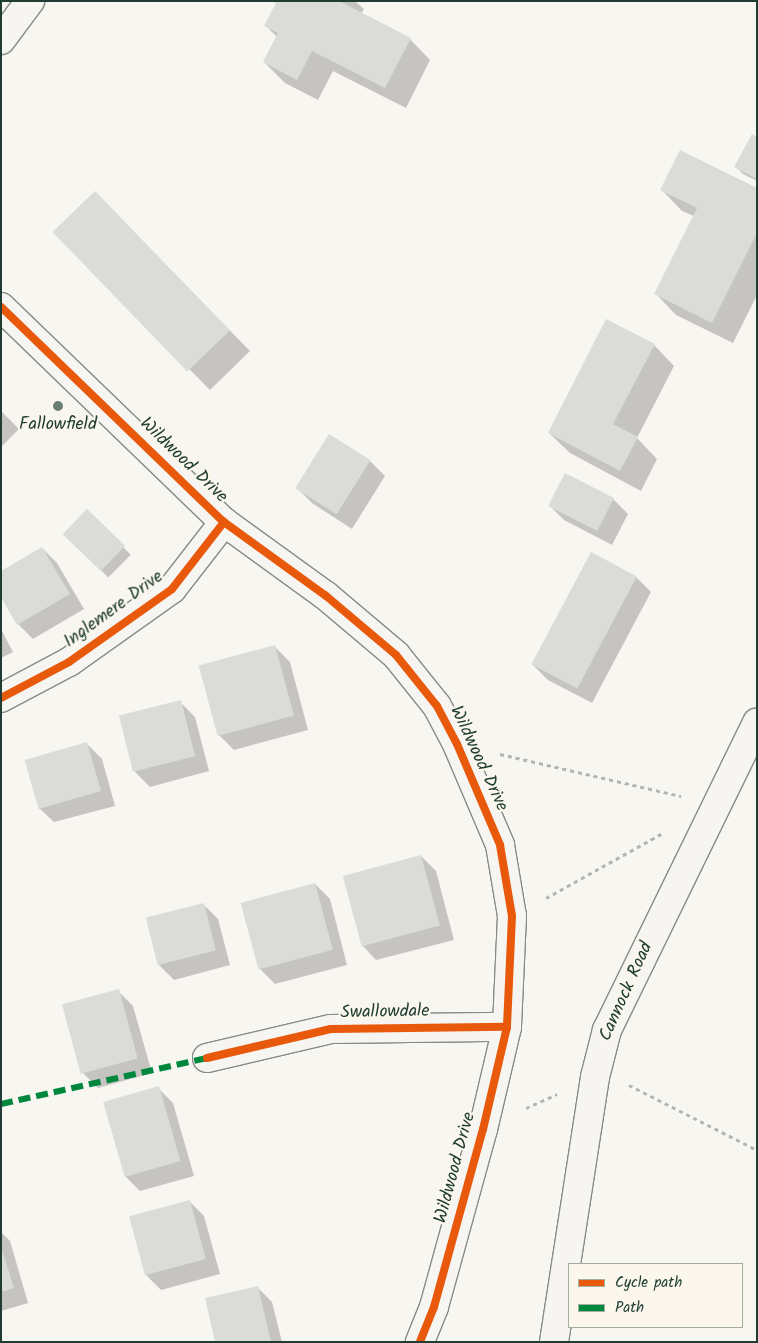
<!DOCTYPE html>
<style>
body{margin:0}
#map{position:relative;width:758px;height:1343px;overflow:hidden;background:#f8f6f0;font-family:Kalam,sans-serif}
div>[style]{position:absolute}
.shadow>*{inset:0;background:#0003;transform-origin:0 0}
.building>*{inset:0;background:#dbdbd7;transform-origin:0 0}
.path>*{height:3px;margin-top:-1.5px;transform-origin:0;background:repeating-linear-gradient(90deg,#b2b5b1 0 4px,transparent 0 8px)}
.roads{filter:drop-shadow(1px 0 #868b86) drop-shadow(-1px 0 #868b86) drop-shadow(0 1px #868b86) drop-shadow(0 -1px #868b86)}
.street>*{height:28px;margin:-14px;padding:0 14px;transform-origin:14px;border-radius:14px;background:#f6f5f1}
.secondary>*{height:28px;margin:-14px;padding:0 14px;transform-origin:14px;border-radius:14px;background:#f6f5f1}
.primary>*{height:28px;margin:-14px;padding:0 14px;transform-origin:14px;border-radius:14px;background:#f6f5f1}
.quiet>*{height:6px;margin-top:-3px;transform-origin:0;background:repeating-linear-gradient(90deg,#00873e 0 12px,transparent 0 18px)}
.cycleway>*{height:8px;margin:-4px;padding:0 4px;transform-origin:4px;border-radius:4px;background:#e8590c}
.dots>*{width:14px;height:14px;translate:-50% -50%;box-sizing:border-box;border:2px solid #fbf7ec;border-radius:50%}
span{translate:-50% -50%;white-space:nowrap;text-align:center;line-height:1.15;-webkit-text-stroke:4.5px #fbf7ec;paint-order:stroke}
.poi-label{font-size:18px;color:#1f3d34}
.street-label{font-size:18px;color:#1f3d34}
.frame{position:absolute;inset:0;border:2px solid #1f3d34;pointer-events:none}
.legend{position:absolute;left:568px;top:1263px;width:175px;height:65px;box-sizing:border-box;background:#fbf7ec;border:1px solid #a3ada2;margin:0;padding:6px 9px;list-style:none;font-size:15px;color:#1f3d34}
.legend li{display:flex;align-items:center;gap:10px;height:25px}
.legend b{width:25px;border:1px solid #a3ada2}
</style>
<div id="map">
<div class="shadow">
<div style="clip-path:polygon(273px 1px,355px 1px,364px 9px,361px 14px,410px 39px,430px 60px,406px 108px,333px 71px,318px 100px,285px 83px,264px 62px,277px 37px,266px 26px,277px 4px)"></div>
<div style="clip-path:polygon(757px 138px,757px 181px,743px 174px,736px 167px)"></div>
<div style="clip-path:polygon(662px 190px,757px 190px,757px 295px,733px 343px,676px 315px,656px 294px,694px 216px,682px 211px)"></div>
<div style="clip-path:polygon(115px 213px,250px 351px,210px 390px,54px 232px)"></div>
<div style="clip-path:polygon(654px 345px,674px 366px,637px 438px,657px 459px,641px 491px,570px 453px,549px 433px)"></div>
<div style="clip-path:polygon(1px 411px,19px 429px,1px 447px)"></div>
<div style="clip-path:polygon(370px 461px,385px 476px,352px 529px,312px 503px,297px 488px)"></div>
<div style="clip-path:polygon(613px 499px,628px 514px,612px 545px,564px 520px,549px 505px)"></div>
<div style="left:87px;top:511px;width:62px;height:32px;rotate:45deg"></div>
<div style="clip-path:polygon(42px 548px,57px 563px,84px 609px,33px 639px,18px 624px)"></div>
<div style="clip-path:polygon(636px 577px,651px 592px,592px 703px,548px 680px,533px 665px)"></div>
<div style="clip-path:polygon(1px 629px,13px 652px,1px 658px)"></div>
<div style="clip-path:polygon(275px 647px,290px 662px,308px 730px,234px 750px,219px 735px,201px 666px)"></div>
<div style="clip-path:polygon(180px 702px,195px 717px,209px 771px,150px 787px,135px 772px)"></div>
<div style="clip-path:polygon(87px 744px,102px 759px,115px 806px,54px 822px,39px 808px)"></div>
<div style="clip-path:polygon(421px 856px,436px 871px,454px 940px,376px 960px,362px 945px)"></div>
<div style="clip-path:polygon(315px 884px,330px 899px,347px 965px,275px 984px,260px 969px)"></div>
<div style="clip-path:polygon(203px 904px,218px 919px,230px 965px,174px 980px,159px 965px)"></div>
<div style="clip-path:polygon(118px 991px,133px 1006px,152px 1073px,98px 1088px,83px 1073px)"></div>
<div style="clip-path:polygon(158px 1088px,173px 1103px,194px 1176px,140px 1191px,125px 1176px)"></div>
<div style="clip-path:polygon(189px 1201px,204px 1216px,220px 1274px,161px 1290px,146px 1275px,130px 1218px)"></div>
<div style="clip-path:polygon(1px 1232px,10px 1241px,28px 1303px,1px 1311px)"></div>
<div style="clip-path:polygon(257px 1287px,272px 1302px,282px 1342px,217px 1342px)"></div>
</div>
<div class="building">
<div style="clip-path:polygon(277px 1px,339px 1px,411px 38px,385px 88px,312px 51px,297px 80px,263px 62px,278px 33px,264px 26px)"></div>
<div style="clip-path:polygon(752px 134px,757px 137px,757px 179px,734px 167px)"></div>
<div style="clip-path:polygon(680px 150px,757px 188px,757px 233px,712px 323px,654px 294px,697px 208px,660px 190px)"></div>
<div style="left:95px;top:191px;width:194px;height:59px;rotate:46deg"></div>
<div style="clip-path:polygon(606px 319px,655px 344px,613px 424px,638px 437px,620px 471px,548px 433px)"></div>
<div style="left:329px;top:434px;width:49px;height:64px;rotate:32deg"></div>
<div style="left:565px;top:473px;width:55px;height:37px;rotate:27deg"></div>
<div style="left:87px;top:509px;width:53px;height:35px;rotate:44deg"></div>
<div style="clip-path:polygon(42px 547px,70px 594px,17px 625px,1px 597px,1px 571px)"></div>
<div style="left:591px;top:552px;width:52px;height:127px;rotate:28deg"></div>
<div style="left:275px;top:645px;width:73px;height:79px;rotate:75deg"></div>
<div style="left:181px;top:700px;width:58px;height:64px;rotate:76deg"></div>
<div style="left:87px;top:742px;width:51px;height:65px;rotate:74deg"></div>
<div style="left:421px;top:855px;width:73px;height:81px;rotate:75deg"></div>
<div style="left:315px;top:883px;width:69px;height:77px;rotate:75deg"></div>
<div style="left:204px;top:903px;width:49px;height:60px;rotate:76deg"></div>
<div style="left:119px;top:989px;width:72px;height:59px;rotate:75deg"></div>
<div style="left:159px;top:1086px;width:78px;height:58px;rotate:74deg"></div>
<div style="left:190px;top:1200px;width:61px;height:63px;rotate:75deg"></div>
<div style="clip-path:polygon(1px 1247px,14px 1288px,1px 1292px)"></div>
<div style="clip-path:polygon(258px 1286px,271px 1342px,215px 1342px,205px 1298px)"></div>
</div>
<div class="path">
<div style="left:500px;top:754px;width:186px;rotate:13.1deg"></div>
<div style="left:546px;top:898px;width:134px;rotate:-29.1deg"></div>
<div style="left:629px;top:1085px;width:144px;rotate:26.9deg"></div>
<div style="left:526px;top:1108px;width:34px;rotate:-24deg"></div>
</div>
<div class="roads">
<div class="street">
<div style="left:1px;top:40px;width:49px;rotate:-53.4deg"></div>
<div style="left:1px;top:698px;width:77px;rotate:-27.9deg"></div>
<div style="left:69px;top:662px;width:126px;rotate:-35.3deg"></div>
<div style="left:172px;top:589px;width:85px;rotate:-52.2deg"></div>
<div style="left:207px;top:1058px;width:127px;rotate:-13.2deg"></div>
<div style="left:331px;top:1029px;width:176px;rotate:-0.7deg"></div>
</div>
<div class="secondary">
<div style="left:1px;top:307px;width:310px;rotate:44deg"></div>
<div style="left:224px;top:522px;width:125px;rotate:35.9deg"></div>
<div style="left:325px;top:595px;width:93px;rotate:40.2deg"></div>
<div style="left:396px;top:655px;width:65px;rotate:51.2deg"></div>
<div style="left:437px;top:706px;width:43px;rotate:62.2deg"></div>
<div style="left:457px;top:744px;width:110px;rotate:66.9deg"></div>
<div style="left:500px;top:845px;width:72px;rotate:80.4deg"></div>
<div style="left:512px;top:916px;width:111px;rotate:92.6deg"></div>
<div style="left:507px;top:1027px;width:105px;rotate:103.2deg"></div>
<div style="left:483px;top:1129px;width:185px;rotate:105.4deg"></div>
<div style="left:434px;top:1307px;width:38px;rotate:112deg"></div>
</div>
<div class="primary">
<div style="left:554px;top:1342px;width:268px;rotate:-81.2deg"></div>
<div style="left:595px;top:1077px;width:49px;rotate:-75.7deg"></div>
<div style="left:607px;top:1030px;width:342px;rotate:-64deg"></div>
</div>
</div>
<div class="quiet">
<div style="left:1px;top:1104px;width:211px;rotate:-12.6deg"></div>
</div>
<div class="cycleway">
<div style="left:1px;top:307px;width:310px;rotate:44deg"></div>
<div style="left:224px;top:522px;width:125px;rotate:35.9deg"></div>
<div style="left:325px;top:595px;width:93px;rotate:40.2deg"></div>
<div style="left:396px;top:655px;width:65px;rotate:51.2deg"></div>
<div style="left:437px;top:706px;width:43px;rotate:62.2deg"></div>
<div style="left:457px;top:744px;width:110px;rotate:66.9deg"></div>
<div style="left:500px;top:845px;width:72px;rotate:80.4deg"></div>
<div style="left:512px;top:916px;width:111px;rotate:92.6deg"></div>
<div style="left:507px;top:1027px;width:105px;rotate:103.2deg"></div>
<div style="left:483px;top:1129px;width:185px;rotate:105.4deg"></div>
<div style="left:434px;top:1307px;width:38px;rotate:112deg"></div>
<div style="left:1px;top:698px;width:77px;rotate:-27.9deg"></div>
<div style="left:69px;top:662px;width:126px;rotate:-35.3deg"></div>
<div style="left:172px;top:589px;width:85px;rotate:-52.2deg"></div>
<div style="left:207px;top:1058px;width:127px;rotate:-13.2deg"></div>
<div style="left:331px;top:1029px;width:176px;rotate:-0.7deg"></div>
</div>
<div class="dots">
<div style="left:58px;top:406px;background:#6b7e76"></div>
</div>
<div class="poi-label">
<span style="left:58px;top:425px">Fallowfield</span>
</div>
<div class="street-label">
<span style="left:183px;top:461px;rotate:44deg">Wildwood Drive</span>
<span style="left:114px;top:610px;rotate:-36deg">Inglemere Drive</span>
<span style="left:478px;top:759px;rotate:65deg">Wildwood Drive</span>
<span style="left:627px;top:992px;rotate:-66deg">Cannock Road</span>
<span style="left:385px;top:1013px;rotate:-1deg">Swallowdale</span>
<span style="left:456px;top:1168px;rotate:-75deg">Wildwood Drive</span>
</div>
<div class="frame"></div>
<ul class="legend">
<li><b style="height:6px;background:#e8590c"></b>Cycle path</li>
<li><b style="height:6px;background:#00873e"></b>Path</li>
</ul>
</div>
